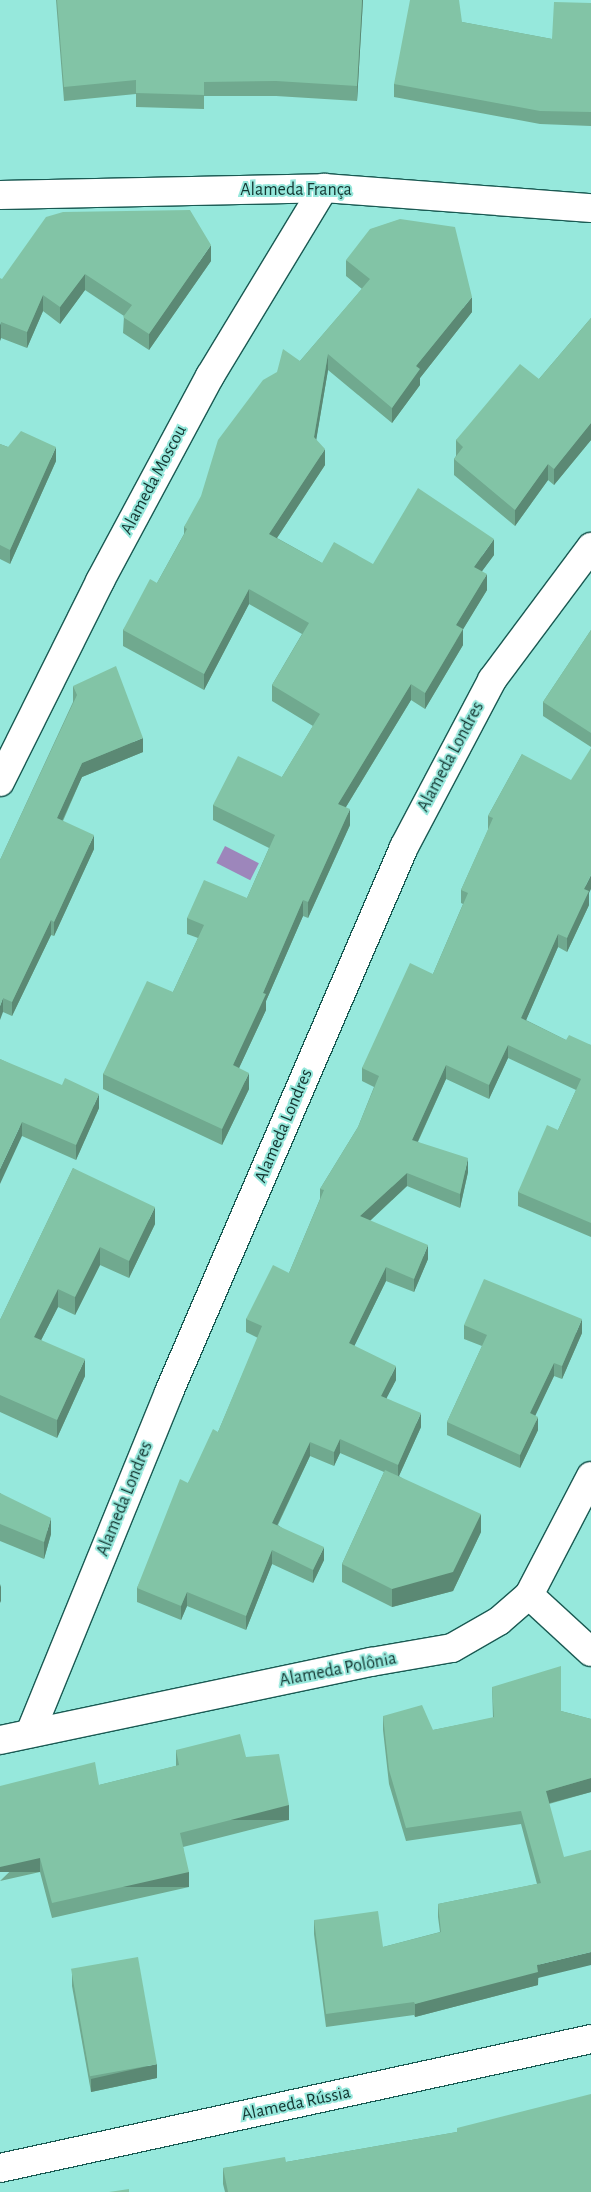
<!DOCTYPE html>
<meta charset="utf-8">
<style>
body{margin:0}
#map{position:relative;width:591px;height:2192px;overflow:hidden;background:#96e8dc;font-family:"Alegreya Sans",sans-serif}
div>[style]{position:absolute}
.water>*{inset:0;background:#9d86bb;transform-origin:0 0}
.roads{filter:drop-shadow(1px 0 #1a5a53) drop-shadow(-1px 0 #1a5a53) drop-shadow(0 1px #1a5a53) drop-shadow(0 -1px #1a5a53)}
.street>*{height:28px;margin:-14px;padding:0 14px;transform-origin:14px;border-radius:14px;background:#fff}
.wall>*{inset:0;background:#70a98f}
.shaded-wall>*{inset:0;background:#5b8974;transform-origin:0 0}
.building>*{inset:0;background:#82c4a6;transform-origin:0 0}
span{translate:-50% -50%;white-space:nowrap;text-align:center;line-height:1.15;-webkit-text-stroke:4px #96e8dc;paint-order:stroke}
.street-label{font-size:18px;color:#143631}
</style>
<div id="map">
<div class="water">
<div style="left:225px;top:846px;width:38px;height:19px;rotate:27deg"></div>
</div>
<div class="roads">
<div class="street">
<div style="left:0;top:195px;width:324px;rotate:-1.2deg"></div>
<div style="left:324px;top:188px;width:268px;rotate:4.3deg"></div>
<div style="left:0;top:782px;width:225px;rotate:-63.5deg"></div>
<div style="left:100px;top:581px;width:233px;rotate:-61.8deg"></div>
<div style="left:210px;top:376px;width:220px;rotate:-58.8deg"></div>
<div style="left:529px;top:1595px;width:84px;rotate:42.6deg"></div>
<div style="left:30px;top:1733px;width:368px;rotate:-67.8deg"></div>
<div style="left:169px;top:1392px;width:594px;rotate:-66.67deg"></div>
<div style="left:404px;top:847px;width:189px;rotate:-62.2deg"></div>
<div style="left:492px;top:680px;width:166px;rotate:-53.3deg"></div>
<div style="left:0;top:1740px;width:379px;rotate:-11.9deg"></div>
<div style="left:371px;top:1662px;width:82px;rotate:-9.8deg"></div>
<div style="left:452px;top:1648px;width:54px;rotate:-29.9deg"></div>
<div style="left:499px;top:1621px;width:40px;rotate:-41deg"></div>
<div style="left:529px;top:1595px;width:134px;rotate:-62.5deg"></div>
<div style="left:0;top:2168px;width:605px;rotate:-12.31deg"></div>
</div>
</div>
<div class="wall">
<div style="clip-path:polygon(56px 0,363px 0,357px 101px,276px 96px,204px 96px,204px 109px,136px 107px,136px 94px,64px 101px)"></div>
<div style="clip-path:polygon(591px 3px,591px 126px,540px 124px,394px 97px,394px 84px,462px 22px,552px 39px)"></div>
<div style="clip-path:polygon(346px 260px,472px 312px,420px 378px,420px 385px,392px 423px,328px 370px,316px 440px,325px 465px,277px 538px,322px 563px,373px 564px,494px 555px,482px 571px,487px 590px,463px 629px,463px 645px,425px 709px,411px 700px,346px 807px,350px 825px,308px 918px,303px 916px,266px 1001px,266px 1010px,239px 1068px,249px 1089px,222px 1145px,103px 1089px,103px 1074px,173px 992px,198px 938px,187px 934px,187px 918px,247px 898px,269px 848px,213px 820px,213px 805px,282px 777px,313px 726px,272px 701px,272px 685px,302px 634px,249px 604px,204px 690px,123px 646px,123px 630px,157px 583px,184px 534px,184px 527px,300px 361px,362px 289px,346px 276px)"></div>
<div style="clip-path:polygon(211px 261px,149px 350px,123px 333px,124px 316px,85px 290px,60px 324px,43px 311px,27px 348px,1px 338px,0 341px,2px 279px)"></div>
<div style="clip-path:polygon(591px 318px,591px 440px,554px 485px,548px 480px,515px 526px,454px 475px,454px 459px,456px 456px,456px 440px,539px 379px)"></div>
<div style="clip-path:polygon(0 444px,8px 447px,56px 461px,10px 564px,0 559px)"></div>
<div style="clip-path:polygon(591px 630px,591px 747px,543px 716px,543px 702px)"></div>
<div style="clip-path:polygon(73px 686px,143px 752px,82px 777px,63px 821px,94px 849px,54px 936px,51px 935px,12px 1016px,3px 1012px,0 860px,73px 702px)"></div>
<div style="clip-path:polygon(522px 754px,589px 893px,589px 905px,567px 952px,558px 947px,526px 1020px,566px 1040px,591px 1045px,591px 1237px,518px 1206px,518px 1192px,558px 1130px,576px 1090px,508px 1058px,489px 1099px,446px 1079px,418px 1142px,468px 1172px,460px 1208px,407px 1186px,370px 1221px,428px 1259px,414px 1292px,386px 1281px,354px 1346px,396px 1380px,386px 1398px,421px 1427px,399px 1476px,481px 1532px,453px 1591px,392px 1607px,342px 1582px,342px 1564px,384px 1472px,340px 1453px,334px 1466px,310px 1456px,278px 1525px,324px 1560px,313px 1583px,272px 1564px,246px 1630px,187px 1606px,181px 1620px,137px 1602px,137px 1588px,188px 1483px,218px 1432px,258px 1338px,246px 1332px,246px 1319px,289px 1273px,320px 1199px,320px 1189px,358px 1127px,374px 1087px,362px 1081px,362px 1068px,433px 974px,463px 904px,461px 903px,461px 890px,488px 830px,488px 816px)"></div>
<div style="clip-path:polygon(0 1059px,99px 1108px,76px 1160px,22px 1136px)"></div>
<div style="clip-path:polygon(73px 1168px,155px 1224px,129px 1278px,100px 1265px,75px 1315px,58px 1307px,41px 1340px,85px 1376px,57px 1438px,0 1412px,0 1320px)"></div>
<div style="clip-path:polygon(464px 1325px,582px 1333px,562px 1379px,554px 1376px,535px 1415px,538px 1430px,520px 1468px,447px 1435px,447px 1422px,482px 1346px,464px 1339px)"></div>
<div style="clip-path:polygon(0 1493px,51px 1534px,44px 1559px,0 1541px)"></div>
<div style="clip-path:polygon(492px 1687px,561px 1711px,591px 1719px,591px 1792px,549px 1804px,538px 1985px,415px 2017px,414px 2015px,326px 2027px,314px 1934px,314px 1920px,383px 1947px,440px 1932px,438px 1917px,438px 1904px,537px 1884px,521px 1824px,406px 1841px,389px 1784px,383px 1730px,383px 1716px,433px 1730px,493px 1718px)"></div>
<div style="clip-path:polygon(176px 1750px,246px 1757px,289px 1820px,183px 1847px,189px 1887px,52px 1918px,40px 1872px,0 1881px,99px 1785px,176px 1766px)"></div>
<div style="clip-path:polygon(72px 1973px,157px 2078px,91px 2092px,72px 1986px)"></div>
<div style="clip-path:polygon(457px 2128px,591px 2192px,225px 2192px,223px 2184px,223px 2168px,286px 2162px,457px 2132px)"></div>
</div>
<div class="shaded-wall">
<div style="clip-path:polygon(362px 0,363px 0,357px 101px,357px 86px)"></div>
<div style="clip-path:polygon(211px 245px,211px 261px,149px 350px,149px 334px)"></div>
<div style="clip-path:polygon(85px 274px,85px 290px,60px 324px,60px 307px)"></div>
<div style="clip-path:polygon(43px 295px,43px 311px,27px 348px,27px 332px)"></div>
<div style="clip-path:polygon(472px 297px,472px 312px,420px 378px,420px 385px,392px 423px,392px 408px,416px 366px)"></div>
<div style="clip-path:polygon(1px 322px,1px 338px,0 341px,0 325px)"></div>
<div style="clip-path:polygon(328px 354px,328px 370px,314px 453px,314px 437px)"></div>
<div style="clip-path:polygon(591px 423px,591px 440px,554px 485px,554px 469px)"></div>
<div style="clip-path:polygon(56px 447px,56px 461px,10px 564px,10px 550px)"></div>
<div style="clip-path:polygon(325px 449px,325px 465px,269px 550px,269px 534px)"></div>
<div style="clip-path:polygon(548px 464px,548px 480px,515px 526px,515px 510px)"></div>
<div style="clip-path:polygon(494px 539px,494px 555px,474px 582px,474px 567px)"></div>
<div style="clip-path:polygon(487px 574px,487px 590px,456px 641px,456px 625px)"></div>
<div style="clip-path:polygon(249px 589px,249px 604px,204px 690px,204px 674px)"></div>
<div style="clip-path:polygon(463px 629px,463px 645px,425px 709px,425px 693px)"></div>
<div style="clip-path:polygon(411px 684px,411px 700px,338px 820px,338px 804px)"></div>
<div style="clip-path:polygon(143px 738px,143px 752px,82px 777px,57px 832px,57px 818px,82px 763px)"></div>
<div style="clip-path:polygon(350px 809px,350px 825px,308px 918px,308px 902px)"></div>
<div style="clip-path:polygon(94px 835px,94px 849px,54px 936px,54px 922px)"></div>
<div style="clip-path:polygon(591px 875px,591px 889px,589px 893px,589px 905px,567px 952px,567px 938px,584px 889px)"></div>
<div style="clip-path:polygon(303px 900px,303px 916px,266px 1001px,266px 1010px,233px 1081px,233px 1065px,263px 993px)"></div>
<div style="clip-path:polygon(51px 920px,51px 935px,12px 1016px,12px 1002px)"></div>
<div style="clip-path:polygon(558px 934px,558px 947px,521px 1032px,521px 1018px)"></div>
<div style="clip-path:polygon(3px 998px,3px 1012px,0 1020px,0 1006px)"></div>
<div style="clip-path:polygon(508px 1045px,508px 1058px,489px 1099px,489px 1085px)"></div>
<div style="clip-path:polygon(446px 1065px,446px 1079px,412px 1154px,412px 1140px)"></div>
<div style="clip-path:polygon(249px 1073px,249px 1089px,222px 1145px,222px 1129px)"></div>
<div style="clip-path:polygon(99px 1094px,99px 1108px,76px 1160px,76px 1145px)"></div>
<div style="clip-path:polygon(22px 1122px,22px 1136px,0 1184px,0 1169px)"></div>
<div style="clip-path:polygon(468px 1158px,468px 1172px,460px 1208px,460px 1194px)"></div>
<div style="clip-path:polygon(407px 1173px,407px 1186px,360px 1230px,360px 1216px)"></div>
<div style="clip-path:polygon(155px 1207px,155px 1224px,129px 1278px,129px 1261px)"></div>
<div style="clip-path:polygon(428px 1245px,428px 1259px,414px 1292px,414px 1279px)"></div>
<div style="clip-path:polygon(100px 1247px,100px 1265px,75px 1315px,75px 1297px)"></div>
<div style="clip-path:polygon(386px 1267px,386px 1281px,349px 1357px,349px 1343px)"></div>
<div style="clip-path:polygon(58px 1289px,58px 1307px,34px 1354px,34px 1337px)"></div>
<div style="clip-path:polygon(582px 1319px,582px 1333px,562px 1379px,562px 1366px)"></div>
<div style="clip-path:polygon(85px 1359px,85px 1376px,57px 1438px,57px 1420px)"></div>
<div style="clip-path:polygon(554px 1363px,554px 1376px,530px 1427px,530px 1413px)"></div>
<div style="clip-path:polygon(396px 1366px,396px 1380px,381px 1409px,381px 1396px)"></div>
<div style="clip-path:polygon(421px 1413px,421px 1427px,398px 1478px,398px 1465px)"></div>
<div style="clip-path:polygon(538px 1417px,538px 1430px,520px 1468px,520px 1455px)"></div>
<div style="clip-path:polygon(340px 1439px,340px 1453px,334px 1466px,334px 1452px)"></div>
<div style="clip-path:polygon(310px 1442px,310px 1456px,272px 1536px,272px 1523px)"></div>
<div style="clip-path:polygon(481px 1514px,481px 1532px,453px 1591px,392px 1607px,392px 1589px)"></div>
<div style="clip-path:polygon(51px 1518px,51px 1534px,44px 1559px,44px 1542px)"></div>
<div style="clip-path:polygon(324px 1547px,324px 1560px,313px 1583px,313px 1570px)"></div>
<div style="clip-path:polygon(272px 1550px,272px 1564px,246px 1630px,246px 1616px)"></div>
<div style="clip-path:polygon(1px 1584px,1px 1601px,0 1603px,0 1587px)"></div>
<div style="clip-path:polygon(187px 1592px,187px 1606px,181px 1620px,181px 1606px)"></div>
<div style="clip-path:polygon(591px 1778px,591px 1792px,546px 1804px,546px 1791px)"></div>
<div style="left:289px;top:1805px;width:15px;height:113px;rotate:90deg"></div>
<div style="left:40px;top:1858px;width:14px;height:41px;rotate:90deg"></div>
<div style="left:189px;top:1872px;width:15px;height:140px;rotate:90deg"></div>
<div style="clip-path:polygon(591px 1952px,591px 1965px,538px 1978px,538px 1985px,415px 2017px,415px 2004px,537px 1965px)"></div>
<div style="clip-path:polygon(157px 2064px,157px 2078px,91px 2092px,91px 2079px)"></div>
</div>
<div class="building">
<div style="clip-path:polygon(57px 0,362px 0,357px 86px,276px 81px,204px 82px,204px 95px,136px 93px,136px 80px,64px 87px)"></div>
<div style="clip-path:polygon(410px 0,459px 0,462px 22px,552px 39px,554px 2px,591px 3px,591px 112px,540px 111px,394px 84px)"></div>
<div style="clip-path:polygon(190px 210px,211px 245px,149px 334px,123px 317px,132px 305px,85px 274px,60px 307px,43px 295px,27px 332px,1px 322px,0 325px,0 278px,2px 279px,46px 217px,63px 212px)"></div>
<div style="clip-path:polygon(400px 219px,455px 227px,472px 297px,416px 366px,420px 369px,392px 408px,328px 354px,314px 437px,325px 449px,269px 534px,322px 563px,334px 542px,373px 564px,418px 488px,494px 539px,474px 567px,487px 574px,456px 625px,463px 629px,425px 693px,411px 684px,338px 804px,350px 809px,308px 902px,303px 900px,263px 993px,266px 994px,233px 1065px,249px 1073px,222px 1129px,103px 1074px,147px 981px,173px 992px,204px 925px,187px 918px,204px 880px,247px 898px,275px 835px,213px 805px,238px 756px,282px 777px,320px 714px,272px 685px,309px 623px,249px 589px,204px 674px,123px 630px,150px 579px,157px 583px,187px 529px,184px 527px,201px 496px,218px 440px,263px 380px,277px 372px,283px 349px,300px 361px,370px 279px,346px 260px,370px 229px)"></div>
<div style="clip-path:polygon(591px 318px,591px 423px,554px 469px,548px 464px,515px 510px,454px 459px,463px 447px,456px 440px,520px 364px,539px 379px)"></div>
<div style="clip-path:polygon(21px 431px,56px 447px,10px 550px,0 545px,0 444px,8px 447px)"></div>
<div style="clip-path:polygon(591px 630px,591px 733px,543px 702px)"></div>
<div style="clip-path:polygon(116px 666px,143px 738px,82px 763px,57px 818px,94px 835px,54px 922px,51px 920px,12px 1002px,3px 998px,0 1006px,0 860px,77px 695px,73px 686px)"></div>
<div style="clip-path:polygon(591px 748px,591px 875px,584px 889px,589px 891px,567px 938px,558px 934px,521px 1018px,566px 1040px,569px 1035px,591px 1045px,591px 1223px,518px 1192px,547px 1125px,558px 1130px,581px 1079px,508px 1045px,489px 1085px,446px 1065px,412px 1140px,468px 1158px,460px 1194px,407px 1173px,360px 1216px,428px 1245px,414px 1279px,386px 1267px,349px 1343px,396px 1366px,381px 1396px,421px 1413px,398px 1465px,340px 1439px,334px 1452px,310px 1442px,272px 1523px,324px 1547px,313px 1570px,272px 1550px,246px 1616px,187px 1592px,181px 1606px,137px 1588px,180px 1479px,188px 1483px,213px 1429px,218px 1432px,262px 1326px,246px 1319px,273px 1265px,289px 1273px,324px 1190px,320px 1189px,358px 1127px,379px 1076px,362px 1068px,410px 963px,433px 974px,468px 893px,461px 890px,493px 818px,488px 816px,522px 754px,571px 780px)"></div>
<div style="clip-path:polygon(0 1059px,62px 1085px,65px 1078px,99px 1094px,76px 1145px,22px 1122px,0 1169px)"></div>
<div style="clip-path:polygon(73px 1168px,155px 1207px,129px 1261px,100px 1247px,75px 1297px,58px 1289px,34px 1337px,85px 1359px,57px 1420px,0 1395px,0 1320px)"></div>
<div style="clip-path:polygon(484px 1279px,582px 1319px,562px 1366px,554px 1363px,530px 1413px,538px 1417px,520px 1455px,447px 1422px,487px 1335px,464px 1325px)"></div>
<div style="clip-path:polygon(385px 1470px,481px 1514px,453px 1572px,392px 1589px,342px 1564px)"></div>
<div style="clip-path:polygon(0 1493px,51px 1518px,44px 1542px,0 1524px)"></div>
<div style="clip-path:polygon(561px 1666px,561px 1711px,591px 1719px,591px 1778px,546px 1791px,564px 1857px,591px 1850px,591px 1952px,537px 1965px,538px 1972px,415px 2004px,414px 2002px,326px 2014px,314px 1920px,378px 1911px,383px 1947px,441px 1932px,438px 1904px,541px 1883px,521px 1811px,406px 1828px,389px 1770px,383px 1716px,422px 1705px,433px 1730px,494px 1717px,492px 1687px)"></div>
<div style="clip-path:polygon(240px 1734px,246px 1757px,279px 1754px,289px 1805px,180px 1833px,189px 1872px,52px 1903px,40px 1858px,0 1867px,0 1786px,95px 1762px,99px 1785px,179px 1765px,176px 1750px)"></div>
<div style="left:138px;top:1957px;width:109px;height:68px;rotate:80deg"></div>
<div style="clip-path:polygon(591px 2094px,591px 2192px,228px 2192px,223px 2168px,285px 2157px,286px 2162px,457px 2132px,457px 2128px)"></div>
<div style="clip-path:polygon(129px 2189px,129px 2192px,109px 2192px)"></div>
</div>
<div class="street-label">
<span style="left:296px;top:190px">Alameda França</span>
<span style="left:154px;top:480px;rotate:-62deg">Alameda Moscou</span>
<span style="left:451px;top:757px;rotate:-62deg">Alameda Londres</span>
<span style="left:284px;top:1126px;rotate:-67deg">Alameda Londres</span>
<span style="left:125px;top:1499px;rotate:-68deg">Alameda Londres</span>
<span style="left:338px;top:1670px;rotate:-11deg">Alameda Polônia</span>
<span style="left:296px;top:2104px;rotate:-12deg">Alameda Rússia</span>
</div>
</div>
